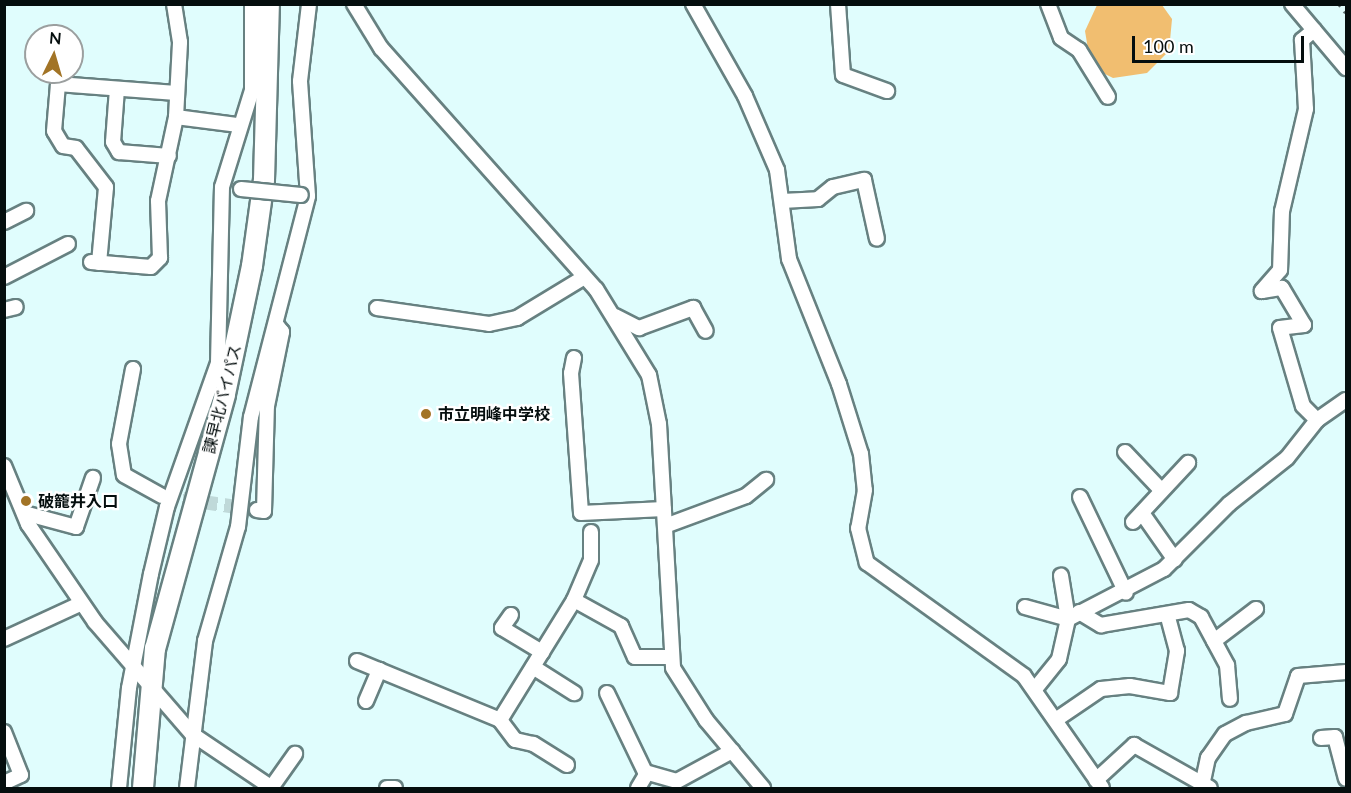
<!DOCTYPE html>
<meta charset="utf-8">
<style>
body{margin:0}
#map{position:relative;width:1351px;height:793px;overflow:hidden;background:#e0fdfd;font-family:Lato,"Noto Sans JP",sans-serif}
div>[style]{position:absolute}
.forest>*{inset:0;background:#f1be70}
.minor-tunnel>*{height:14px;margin-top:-7px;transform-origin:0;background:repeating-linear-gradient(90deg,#bfd9d9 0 14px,transparent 0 21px)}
.roads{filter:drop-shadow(2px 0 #678181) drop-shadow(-2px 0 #678181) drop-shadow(0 2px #678181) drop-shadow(0 -2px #678181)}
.minor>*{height:14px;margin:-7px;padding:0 7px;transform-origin:7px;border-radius:7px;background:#fff}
.highway>*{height:20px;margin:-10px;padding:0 10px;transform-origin:10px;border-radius:10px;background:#fff}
.rail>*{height:4px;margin-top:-2px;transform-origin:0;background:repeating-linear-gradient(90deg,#576767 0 3px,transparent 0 9px)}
.bridges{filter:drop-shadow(2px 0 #678181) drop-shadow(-2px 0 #678181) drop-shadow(0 2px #678181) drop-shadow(0 -2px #678181)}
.minor-bridge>*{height:14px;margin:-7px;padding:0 7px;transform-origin:7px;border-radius:7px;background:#fff}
.dots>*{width:16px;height:16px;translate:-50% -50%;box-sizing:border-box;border:3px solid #fff;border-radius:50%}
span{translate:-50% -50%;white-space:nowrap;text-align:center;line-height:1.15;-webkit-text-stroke:4.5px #fff;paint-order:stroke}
.street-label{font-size:16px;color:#050e0e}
.poi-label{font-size:16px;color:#050e0e;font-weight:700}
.left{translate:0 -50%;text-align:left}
.frame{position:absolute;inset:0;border:6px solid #050e0e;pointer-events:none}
.north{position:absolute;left:24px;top:24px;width:60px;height:60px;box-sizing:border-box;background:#fff;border:2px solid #9b9f9f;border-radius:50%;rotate:5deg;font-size:16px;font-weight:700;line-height:24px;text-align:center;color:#050e0e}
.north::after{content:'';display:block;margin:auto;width:21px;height:27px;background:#a27426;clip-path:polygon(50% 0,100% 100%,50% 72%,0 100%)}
.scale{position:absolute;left:1132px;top:36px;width:172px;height:27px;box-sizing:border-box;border:3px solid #050e0e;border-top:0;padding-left:8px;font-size:18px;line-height:21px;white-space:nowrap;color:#050e0e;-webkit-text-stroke:4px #fff;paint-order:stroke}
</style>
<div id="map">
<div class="forest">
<div style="clip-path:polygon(1097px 5px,1162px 5px,1172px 19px,1169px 51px,1147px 73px,1113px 78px,1091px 67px,1085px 31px)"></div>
</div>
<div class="minor-tunnel">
<div style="left:162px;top:496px;width:96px;rotate:8.4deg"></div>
</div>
<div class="roads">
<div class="minor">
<div style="left:354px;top:4px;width:52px;rotate:58.5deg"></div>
<div style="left:381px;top:48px;width:323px;rotate:48.3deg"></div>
<div style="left:596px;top:289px;width:101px;rotate:58.4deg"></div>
<div style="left:649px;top:375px;width:50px;rotate:78.5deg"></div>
<div style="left:659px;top:424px;width:244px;rotate:86.7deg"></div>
<div style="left:673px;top:668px;width:62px;rotate:57.6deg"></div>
<div style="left:706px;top:720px;width:89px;rotate:50deg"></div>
<div style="left:693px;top:4px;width:106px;rotate:60.5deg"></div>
<div style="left:745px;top:96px;width:81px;rotate:66.6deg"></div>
<div style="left:777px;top:170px;width:90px;rotate:82.3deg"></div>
<div style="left:789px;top:259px;width:135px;rotate:68.2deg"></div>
<div style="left:839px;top:384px;width:73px;rotate:72.6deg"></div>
<div style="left:861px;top:454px;width:36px;rotate:84deg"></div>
<div style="left:865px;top:490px;width:39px;rotate:100deg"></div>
<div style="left:858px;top:528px;width:36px;rotate:76deg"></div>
<div style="left:867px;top:563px;width:193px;rotate:35.7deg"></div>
<div style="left:1024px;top:676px;width:136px;rotate:55.1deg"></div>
<div style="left:838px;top:4px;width:71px;rotate:86deg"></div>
<div style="left:843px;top:75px;width:47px;rotate:20deg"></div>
<div style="left:1048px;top:4px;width:36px;rotate:69deg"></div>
<div style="left:1061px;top:38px;width:22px;rotate:34deg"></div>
<div style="left:1079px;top:50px;width:55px;rotate:58.3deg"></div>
<div style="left:1292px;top:4px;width:84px;rotate:49.8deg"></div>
<div style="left:1314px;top:30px;width:16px;rotate:140deg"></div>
<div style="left:1302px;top:40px;width:69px;rotate:86.7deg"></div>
<div style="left:1306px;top:109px;width:105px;rotate:103.2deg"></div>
<div style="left:1282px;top:211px;width:59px;rotate:91.9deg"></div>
<div style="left:1280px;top:270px;width:28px;rotate:131deg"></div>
<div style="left:1262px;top:291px;width:20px;rotate:-9deg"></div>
<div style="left:1282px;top:288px;width:43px;rotate:59.3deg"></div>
<div style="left:1304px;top:325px;width:24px;rotate:173deg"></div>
<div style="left:1280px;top:328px;width:81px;rotate:73.6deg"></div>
<div style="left:1303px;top:406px;width:20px;rotate:45deg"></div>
<div style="left:117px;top:89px;width:53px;rotate:94.3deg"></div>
<div style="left:113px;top:142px;width:12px;rotate:59deg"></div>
<div style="left:119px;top:152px;width:50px;rotate:4.6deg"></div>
<div style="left:176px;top:117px;width:63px;rotate:7.4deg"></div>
<div style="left:782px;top:201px;width:36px;rotate:-3deg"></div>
<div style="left:818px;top:199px;width:19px;rotate:-39deg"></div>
<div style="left:833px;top:187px;width:32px;rotate:-13deg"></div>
<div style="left:864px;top:180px;width:60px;rotate:77.6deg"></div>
<div style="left:4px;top:222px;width:25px;rotate:-27deg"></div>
<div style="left:91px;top:262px;width:60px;rotate:4.8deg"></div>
<div style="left:151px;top:267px;width:13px;rotate:-45deg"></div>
<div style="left:160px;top:258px;width:57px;rotate:-92deg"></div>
<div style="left:158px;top:201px;width:86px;rotate:-77.9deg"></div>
<div style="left:176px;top:117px;width:75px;rotate:-86.9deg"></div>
<div style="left:180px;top:42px;width:38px;rotate:-99deg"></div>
<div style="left:99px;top:263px;width:76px;rotate:-84.7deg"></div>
<div style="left:106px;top:187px;width:49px;rotate:-127.6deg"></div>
<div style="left:76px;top:148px;width:13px;rotate:-171deg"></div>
<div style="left:63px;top:146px;width:17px;rotate:-121deg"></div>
<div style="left:54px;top:131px;width:47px;rotate:-85.1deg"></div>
<div style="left:58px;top:84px;width:118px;rotate:4.4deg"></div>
<div style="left:4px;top:277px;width:72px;rotate:-27.3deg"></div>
<div style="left:377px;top:308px;width:113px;rotate:8.1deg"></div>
<div style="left:489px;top:324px;width:29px;rotate:-12deg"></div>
<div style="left:517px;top:318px;width:77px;rotate:-31.2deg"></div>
<div style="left:4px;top:310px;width:12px;rotate:-14deg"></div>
<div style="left:615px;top:316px;width:27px;rotate:27deg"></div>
<div style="left:639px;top:328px;width:58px;rotate:-20.3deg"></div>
<div style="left:693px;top:308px;width:26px;rotate:61deg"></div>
<div style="left:574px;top:358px;width:15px;rotate:101deg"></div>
<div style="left:571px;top:373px;width:140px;rotate:85.9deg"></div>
<div style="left:581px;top:513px;width:83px;rotate:-2.8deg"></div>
<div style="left:133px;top:369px;width:76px;rotate:100.6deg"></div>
<div style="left:119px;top:444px;width:31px;rotate:81deg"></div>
<div style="left:124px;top:475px;width:43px;rotate:28.9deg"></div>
<div style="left:1125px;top:452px;width:51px;rotate:46.6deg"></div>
<div style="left:4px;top:466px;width:63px;rotate:67.5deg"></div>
<div style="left:28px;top:524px;width:119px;rotate:55.6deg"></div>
<div style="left:95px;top:622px;width:148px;rotate:49.1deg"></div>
<div style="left:192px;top:734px;width:97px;rotate:34deg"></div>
<div style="left:1080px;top:497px;width:106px;rotate:64.4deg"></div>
<div style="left:257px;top:510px;width:7px;rotate:8deg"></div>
<div style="left:264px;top:511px;width:105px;rotate:-88.4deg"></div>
<div style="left:267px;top:406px;width:76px;rotate:-78.5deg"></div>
<div style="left:282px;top:332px;width:10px;rotate:-127deg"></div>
<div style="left:24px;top:513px;width:54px;rotate:15.1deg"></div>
<div style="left:76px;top:527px;width:52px;rotate:-70.9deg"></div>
<div style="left:1142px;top:513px;width:57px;rotate:54.9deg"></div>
<div style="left:1133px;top:522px;width:81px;rotate:-47deg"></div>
<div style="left:665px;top:526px;width:86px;rotate:-20.3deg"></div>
<div style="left:746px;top:496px;width:26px;rotate:-39deg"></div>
<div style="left:574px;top:600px;width:43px;rotate:-67deg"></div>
<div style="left:591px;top:560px;width:28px;rotate:-90deg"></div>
<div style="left:1025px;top:607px;width:45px;rotate:15.6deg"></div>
<div style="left:1068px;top:619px;width:44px;rotate:-99.2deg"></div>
<div style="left:1079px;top:612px;width:26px;rotate:31deg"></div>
<div style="left:1101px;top:625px;width:89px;rotate:-9.7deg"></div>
<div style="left:1189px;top:610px;width:14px;rotate:30deg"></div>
<div style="left:1201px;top:617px;width:55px;rotate:61.6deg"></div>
<div style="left:1227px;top:665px;width:34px;rotate:85deg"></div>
<div style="left:511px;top:615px;width:16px;rotate:125deg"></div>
<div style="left:502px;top:628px;width:47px;rotate:31deg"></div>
<div style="left:4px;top:639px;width:84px;rotate:-24.7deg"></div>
<div style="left:1214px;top:641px;width:53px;rotate:-37.3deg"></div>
<div style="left:357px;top:661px;width:155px;rotate:22.4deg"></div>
<div style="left:533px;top:667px;width:49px;rotate:32.4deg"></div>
<div style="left:1035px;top:689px;width:38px;rotate:-51deg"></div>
<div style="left:1059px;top:659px;width:41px;rotate:-77.3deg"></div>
<div style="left:1068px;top:619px;width:108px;rotate:-27.5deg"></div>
<div style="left:1164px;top:569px;width:92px;rotate:-45deg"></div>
<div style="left:1229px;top:504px;width:74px;rotate:-38.4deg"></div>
<div style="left:1287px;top:458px;width:48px;rotate:-51.7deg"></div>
<div style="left:1317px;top:420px;width:35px;rotate:-35deg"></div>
<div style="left:607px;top:693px;width:88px;rotate:64.3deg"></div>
<div style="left:645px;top:772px;width:33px;rotate:16deg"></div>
<div style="left:677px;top:781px;width:63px;rotate:-28.6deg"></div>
<div style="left:366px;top:701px;width:34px;rotate:-67deg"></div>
<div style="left:1057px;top:719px;width:53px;rotate:-34.3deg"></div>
<div style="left:1101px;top:689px;width:29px;rotate:-6deg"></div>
<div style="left:1130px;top:686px;width:41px;rotate:9.9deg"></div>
<div style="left:1170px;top:693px;width:43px;rotate:-80.5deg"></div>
<div style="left:1177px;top:651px;width:38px;rotate:-105deg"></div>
<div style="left:4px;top:732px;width:46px;rotate:68.4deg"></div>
<div style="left:21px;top:775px;width:19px;rotate:155deg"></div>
<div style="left:1321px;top:738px;width:14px;rotate:-4deg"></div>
<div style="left:1335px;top:737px;width:43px;rotate:75.3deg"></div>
<div style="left:567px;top:765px;width:40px;rotate:-148deg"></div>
<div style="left:533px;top:744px;width:18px;rotate:-167deg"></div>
<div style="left:515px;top:740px;width:25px;rotate:-127deg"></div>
<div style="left:500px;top:720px;width:141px;rotate:-58.3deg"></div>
<div style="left:574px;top:600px;width:54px;rotate:29deg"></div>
<div style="left:621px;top:626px;width:34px;rotate:66deg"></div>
<div style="left:635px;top:657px;width:37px"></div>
<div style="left:1096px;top:780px;width:52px;rotate:-42.6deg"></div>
<div style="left:1134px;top:745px;width:87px;rotate:29.5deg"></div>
<div style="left:1203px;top:781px;width:24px;rotate:-78deg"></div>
<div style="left:1208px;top:758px;width:29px;rotate:-55deg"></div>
<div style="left:1225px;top:734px;width:24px;rotate:-28deg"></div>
<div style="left:1246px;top:723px;width:40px;rotate:-13deg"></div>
<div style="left:1285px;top:714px;width:40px;rotate:-71.1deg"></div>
<div style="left:1298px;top:676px;width:48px;rotate:-4.8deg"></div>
<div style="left:119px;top:788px;width:100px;rotate:-84.3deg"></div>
<div style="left:129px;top:688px;width:116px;rotate:-79.1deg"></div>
<div style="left:151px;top:574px;width:69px;rotate:-76.6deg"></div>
<div style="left:167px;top:507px;width:153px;rotate:-70.5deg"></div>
<div style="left:218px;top:363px;width:176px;rotate:-88.7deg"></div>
<div style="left:222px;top:187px;width:102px;rotate:-72.8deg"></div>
<div style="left:252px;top:90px;width:86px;rotate:-90deg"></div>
<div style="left:187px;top:788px;width:148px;rotate:-83deg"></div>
<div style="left:205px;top:641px;width:119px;rotate:-73.9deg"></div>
<div style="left:238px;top:527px;width:111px;rotate:-83.3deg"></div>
<div style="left:251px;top:417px;width:228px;rotate:-75.5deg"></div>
<div style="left:308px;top:196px;width:115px;rotate:-94deg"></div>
<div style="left:300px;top:81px;width:78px;rotate:-83.3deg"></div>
<div style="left:271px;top:788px;width:42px;rotate:-54.8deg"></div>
<div style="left:387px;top:788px;width:8px"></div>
<div style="left:638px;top:788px;width:17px;rotate:-59deg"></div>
</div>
<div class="highway">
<div style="left:143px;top:788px;width:140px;rotate:-85.1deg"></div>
<div style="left:155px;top:649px;width:264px;rotate:-74.6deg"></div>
<div style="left:225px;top:394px;width:131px;rotate:-78.1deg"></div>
<div style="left:252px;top:266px;width:87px;rotate:-82.1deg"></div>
<div style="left:264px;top:180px;width:176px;rotate:-88.4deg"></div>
</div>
</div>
<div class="rail">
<div style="left:1339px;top:4px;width:11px;rotate:52deg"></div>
</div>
<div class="bridges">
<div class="minor-bridge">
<div style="left:241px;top:189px;width:60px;rotate:5.7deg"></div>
</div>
</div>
<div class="dots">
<div style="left:426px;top:414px;background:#a27426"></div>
<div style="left:26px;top:501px;background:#a27426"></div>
</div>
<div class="street-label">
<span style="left:222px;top:399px;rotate:-76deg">諫早北バイパス</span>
</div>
<div class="poi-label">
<span class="left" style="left:438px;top:414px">市立明峰中学校</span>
<span class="left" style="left:38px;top:501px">破籠井入口</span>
</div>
<div class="frame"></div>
<div class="north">N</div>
<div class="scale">100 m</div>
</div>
